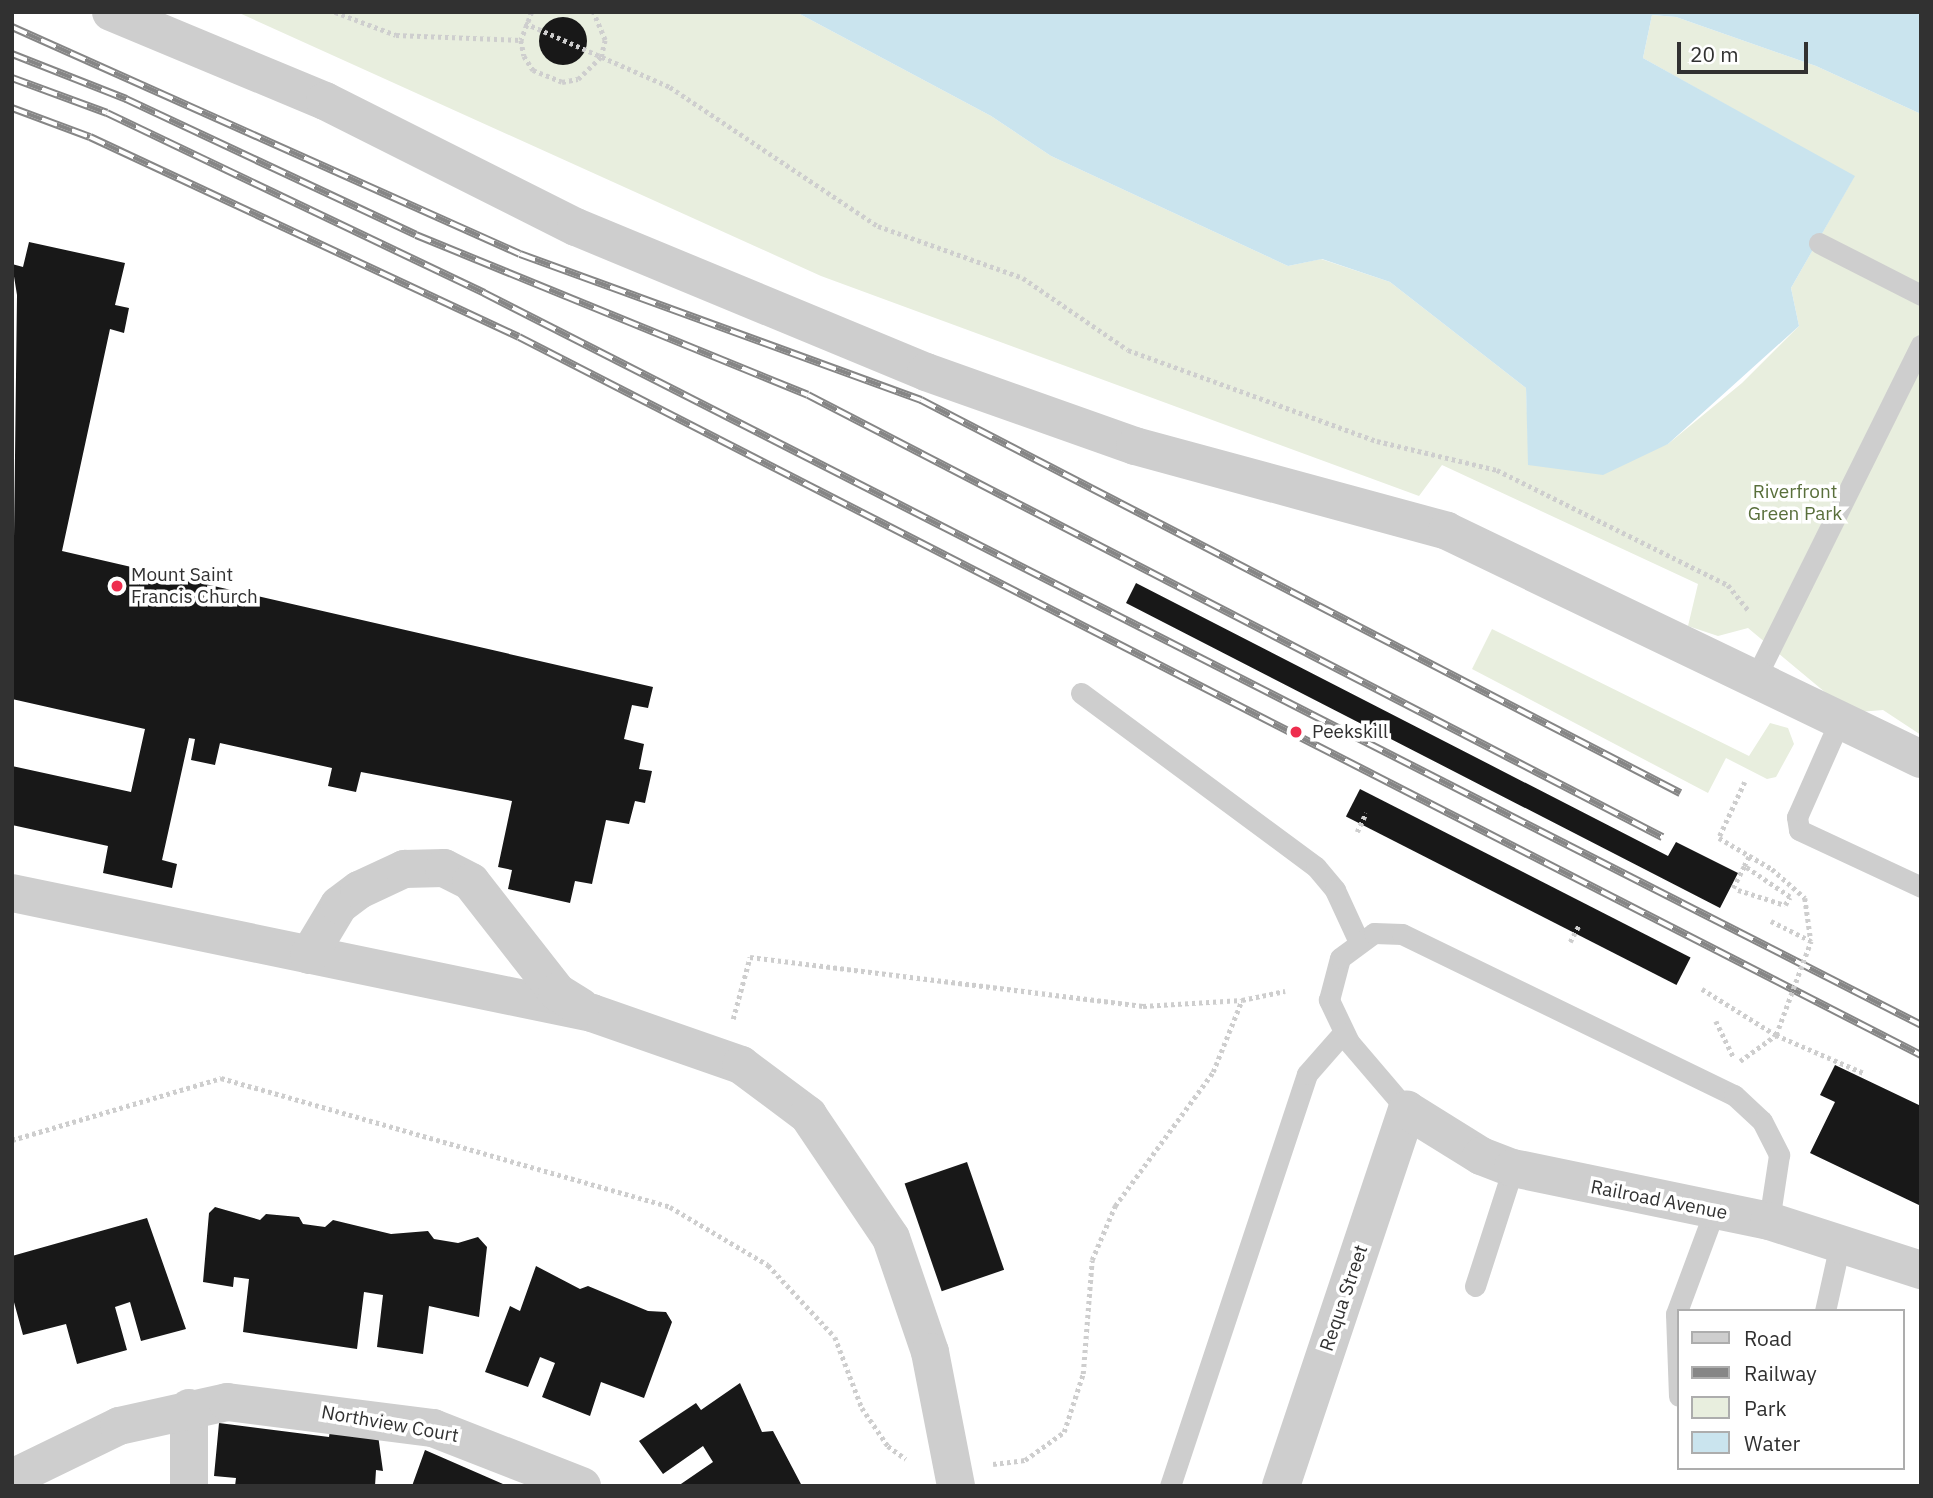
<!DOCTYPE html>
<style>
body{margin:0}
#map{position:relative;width:1933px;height:1498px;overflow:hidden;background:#fff;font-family:"IBM Plex Sans",sans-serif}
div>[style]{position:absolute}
.green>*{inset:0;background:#e8eede}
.water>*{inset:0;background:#cae4ee}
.building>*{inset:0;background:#181818;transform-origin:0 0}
.round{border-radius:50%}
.path>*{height:4.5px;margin-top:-2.25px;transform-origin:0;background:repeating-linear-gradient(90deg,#cecece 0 3.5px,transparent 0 7px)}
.service>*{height:21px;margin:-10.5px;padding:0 10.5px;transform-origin:10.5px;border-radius:10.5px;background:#cecece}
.minor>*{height:38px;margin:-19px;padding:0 19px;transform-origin:19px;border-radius:19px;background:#cecece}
.rail>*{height:8px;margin-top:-4px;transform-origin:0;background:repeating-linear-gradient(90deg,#fff 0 16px,#868686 0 32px);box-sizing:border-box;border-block:2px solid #868686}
.path-bridge>*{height:4.5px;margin-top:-2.25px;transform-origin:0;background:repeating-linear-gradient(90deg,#cecece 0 3.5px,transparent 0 7px)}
.dots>*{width:19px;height:19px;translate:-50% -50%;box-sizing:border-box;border:4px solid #fff;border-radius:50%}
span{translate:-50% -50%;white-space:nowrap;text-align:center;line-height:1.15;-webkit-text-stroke:7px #fff;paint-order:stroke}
.park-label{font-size:19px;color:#596f3b}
.poi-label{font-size:19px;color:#313131}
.left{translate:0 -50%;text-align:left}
.street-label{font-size:19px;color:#313131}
.frame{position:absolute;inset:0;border:14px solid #313131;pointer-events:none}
.legend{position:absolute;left:1677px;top:1309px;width:228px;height:161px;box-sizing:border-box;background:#fff;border:2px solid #adadad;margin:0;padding:9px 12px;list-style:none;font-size:21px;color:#313131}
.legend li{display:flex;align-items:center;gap:14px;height:35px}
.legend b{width:35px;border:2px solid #adadad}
.scale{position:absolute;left:1677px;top:42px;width:131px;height:32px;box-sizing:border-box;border:4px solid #313131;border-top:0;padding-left:9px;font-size:21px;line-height:24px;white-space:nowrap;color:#313131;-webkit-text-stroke:5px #fff;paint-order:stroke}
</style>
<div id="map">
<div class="green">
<div style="clip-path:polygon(237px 12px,796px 12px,991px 116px,1051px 156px,1288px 266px,1321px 259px,1390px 282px,1526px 388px,1529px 465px,1668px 444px,1742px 383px,1799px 326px,1791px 288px,1854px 177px,1643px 58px,1652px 15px,1676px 17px,1816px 66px,1921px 114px,1921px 735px,1883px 710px,1859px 712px,1838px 703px,1748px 628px,1718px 636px,1688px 626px,1698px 584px,1442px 465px,1419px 496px,821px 276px)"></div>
<div style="clip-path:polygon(1492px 629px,1749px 756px,1770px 723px,1788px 728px,1794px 744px,1776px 777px,1767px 779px,1726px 758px,1708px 793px,1472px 669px)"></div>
</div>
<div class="water">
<div style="clip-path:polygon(796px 12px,1921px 12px,1921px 114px,1816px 66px,1676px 17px,1652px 15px,1643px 58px,1855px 176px,1791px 288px,1799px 326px,1668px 444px,1603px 475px,1528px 465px,1526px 388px,1390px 282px,1322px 259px,1288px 266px,1051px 156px,991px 116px)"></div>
</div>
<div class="building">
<div class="round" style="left:539px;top:17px;width:48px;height:48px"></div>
<div style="clip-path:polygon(29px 242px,125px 263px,115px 305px,129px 308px,124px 333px,110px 329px,62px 551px,653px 687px,648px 708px,632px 705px,624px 739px,644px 744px,639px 769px,652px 771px,645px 803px,635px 801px,629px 824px,606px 820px,592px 884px,575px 881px,570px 903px,508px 889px,512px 870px,498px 867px,512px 801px,361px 772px,356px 792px,328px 786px,332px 768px,220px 743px,215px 765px,191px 760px,195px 739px,189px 738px,162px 860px,177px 864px,172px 888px,103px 873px,108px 846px,12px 825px,12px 766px,131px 792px,145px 729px,12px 699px,17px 295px,12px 264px,23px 267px)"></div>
<div style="clip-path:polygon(1136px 583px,1668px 856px,1676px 842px,1738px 873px,1720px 908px,1126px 603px)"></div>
<div style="left:1360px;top:789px;width:371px;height:31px;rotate:27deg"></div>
<div style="clip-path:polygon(1835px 1065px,1921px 1106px,1921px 1206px,1810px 1153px,1835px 1102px,1820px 1095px)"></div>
<div style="left:967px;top:1162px;width:114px;height:66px;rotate:71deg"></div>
<div style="clip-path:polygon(215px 1207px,260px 1220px,266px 1214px,299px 1217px,303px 1224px,325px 1227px,333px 1220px,391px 1234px,428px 1231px,434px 1239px,458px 1243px,478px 1237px,487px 1247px,479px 1317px,429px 1306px,423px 1354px,377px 1347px,383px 1295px,364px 1292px,357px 1349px,243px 1332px,249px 1279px,234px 1277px,233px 1287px,203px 1282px,209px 1213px)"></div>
<div style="clip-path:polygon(147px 1218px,186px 1329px,141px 1341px,130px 1302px,115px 1307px,127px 1350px,77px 1364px,66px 1324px,23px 1335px,12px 1295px,12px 1256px)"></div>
<div style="clip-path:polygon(536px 1266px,580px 1289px,588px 1286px,648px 1311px,666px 1312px,672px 1322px,644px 1398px,601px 1382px,590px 1416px,542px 1397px,555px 1363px,540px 1357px,528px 1387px,485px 1372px,510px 1306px,520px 1311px)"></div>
<div style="clip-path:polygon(740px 1383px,762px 1432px,773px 1431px,802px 1486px,678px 1486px,713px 1462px,703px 1446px,663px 1474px,639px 1441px,696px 1403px,701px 1410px)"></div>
<div style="clip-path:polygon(219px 1423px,329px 1437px,330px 1430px,378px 1435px,383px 1471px,376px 1470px,375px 1486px,235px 1486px,236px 1478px,214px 1476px)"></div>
<div style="clip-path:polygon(425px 1450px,503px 1484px,519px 1486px,412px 1486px)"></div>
</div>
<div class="path">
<div style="left:335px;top:12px;width:65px;rotate:20.7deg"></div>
<div style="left:396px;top:35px;width:125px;rotate:2.3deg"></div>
<div style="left:532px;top:12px;width:30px;rotate:111deg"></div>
<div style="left:521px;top:40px;width:16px;rotate:79deg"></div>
<div style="left:524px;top:56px;width:17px;rotate:57deg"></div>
<div style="left:533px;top:70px;width:31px;rotate:22deg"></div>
<div style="left:562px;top:82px;width:16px;rotate:-11deg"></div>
<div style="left:578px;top:79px;width:32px;rotate:-44deg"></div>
<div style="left:601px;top:57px;width:17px;rotate:-77deg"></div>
<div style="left:605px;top:40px;width:30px;rotate:-113deg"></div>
<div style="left:525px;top:23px;width:158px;rotate:23.8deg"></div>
<div style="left:670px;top:87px;width:250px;rotate:33.8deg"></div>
<div style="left:878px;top:226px;width:154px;rotate:19.7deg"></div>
<div style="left:1023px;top:278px;width:127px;rotate:34.4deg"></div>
<div style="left:1128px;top:350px;width:265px;rotate:20.1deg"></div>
<div style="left:1377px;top:441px;width:123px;rotate:13.6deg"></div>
<div style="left:1497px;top:470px;width:258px;rotate:26.5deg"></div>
<div style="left:1728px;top:585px;width:33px;rotate:51deg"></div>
<div style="left:1745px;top:782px;width:62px;rotate:114.9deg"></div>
<div style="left:1719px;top:838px;width:61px;rotate:30.3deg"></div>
<div style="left:1772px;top:869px;width:44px;rotate:41.3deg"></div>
<div style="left:1805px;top:898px;width:43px;rotate:82.1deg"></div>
<div style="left:1357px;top:832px;width:21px;rotate:-65deg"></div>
<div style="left:1733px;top:888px;width:25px;rotate:-63deg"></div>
<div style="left:1738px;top:890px;width:49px;rotate:17.7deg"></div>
<div style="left:1785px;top:905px;width:9px;rotate:-58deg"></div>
<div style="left:1790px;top:897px;width:55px;rotate:-146deg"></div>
<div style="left:1744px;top:866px;width:11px;rotate:-63deg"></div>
<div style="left:1771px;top:921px;width:45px;rotate:26.6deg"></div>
<div style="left:1570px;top:942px;width:19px;rotate:-62deg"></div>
<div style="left:1702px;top:989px;width:87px;rotate:31.9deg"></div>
<div style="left:1776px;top:1035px;width:96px;rotate:23.4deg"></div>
<div style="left:733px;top:1019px;width:64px;rotate:-74.7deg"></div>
<div style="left:750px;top:957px;width:396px;rotate:7.1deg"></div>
<div style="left:1143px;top:1006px;width:99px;rotate:-3.5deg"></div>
<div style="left:1716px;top:1021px;width:41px;rotate:64.1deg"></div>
<div style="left:1740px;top:1061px;width:44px;rotate:-35.8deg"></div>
<div style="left:12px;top:1140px;width:218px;rotate:-16.5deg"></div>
<div style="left:221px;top:1078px;width:467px;rotate:16deg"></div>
<div style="left:670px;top:1207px;width:114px;rotate:30.6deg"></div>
<div style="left:768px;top:1265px;width:98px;rotate:47.1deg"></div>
<div style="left:835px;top:1337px;width:76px;rotate:69.2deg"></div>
<div style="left:862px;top:1408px;width:46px;rotate:55.6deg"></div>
<div style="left:888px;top:1446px;width:22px;rotate:36deg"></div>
<div style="left:993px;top:1464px;width:32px;rotate:-7deg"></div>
<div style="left:1025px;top:1460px;width:48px;rotate:-35.7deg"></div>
<div style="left:1064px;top:1432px;width:61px;rotate:-71.9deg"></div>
<div style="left:1083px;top:1374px;width:114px;rotate:-85.5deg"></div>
<div style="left:1092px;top:1260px;width:59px;rotate:-66.9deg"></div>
<div style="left:1115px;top:1206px;width:166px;rotate:-53.8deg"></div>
<div style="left:1213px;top:1072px;width:78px;rotate:-68.1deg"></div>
<div style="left:1242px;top:1000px;width:44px;rotate:-11.8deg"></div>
</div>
<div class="service">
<div style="left:1819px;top:243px;width:114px;rotate:27deg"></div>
<div style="left:1755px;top:679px;width:373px;rotate:-63.6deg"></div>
<div style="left:1081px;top:693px;width:292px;rotate:36.5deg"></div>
<div style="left:1316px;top:867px;width:30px;rotate:50deg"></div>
<div style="left:1335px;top:890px;width:55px;rotate:65.3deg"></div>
<div style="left:1840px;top:720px;width:106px;rotate:113.9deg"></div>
<div style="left:1797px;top:817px;width:13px;rotate:81deg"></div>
<div style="left:1799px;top:830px;width:135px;rotate:25deg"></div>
<div style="left:1407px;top:1110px;width:89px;rotate:-130.5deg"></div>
<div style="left:1349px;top:1042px;width:47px;rotate:-115.5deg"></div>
<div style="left:1329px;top:1000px;width:43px;rotate:-75.3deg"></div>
<div style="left:1340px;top:958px;width:42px;rotate:-36.3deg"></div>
<div style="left:1374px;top:933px;width:28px;rotate:2deg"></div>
<div style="left:1402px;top:934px;width:369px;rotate:25.9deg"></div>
<div style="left:1734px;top:1095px;width:38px;rotate:43deg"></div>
<div style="left:1762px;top:1121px;width:38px;rotate:63deg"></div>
<div style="left:1779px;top:1155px;width:67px;rotate:98.6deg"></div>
<div style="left:1475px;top:1286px;width:124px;rotate:-72.1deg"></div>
<div style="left:1825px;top:1311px;width:69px;rotate:-77.4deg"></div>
<div style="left:1679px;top:1396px;width:82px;rotate:-92.1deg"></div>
<div style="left:1676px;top:1314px;width:109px;rotate:-69.6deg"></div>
<div style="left:1170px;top:1486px;width:434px;rotate:-71.6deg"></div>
<div style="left:1307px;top:1074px;width:55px;rotate:-48.7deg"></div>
</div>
<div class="minor">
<div style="left:111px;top:12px;width:232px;rotate:22.6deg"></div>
<div style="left:325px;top:101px;width:281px;rotate:26.7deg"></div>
<div style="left:576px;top:227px;width:379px;rotate:22.5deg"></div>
<div style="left:926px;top:372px;width:222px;rotate:19.5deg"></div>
<div style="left:1135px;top:446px;width:323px;rotate:15.2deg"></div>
<div style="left:1447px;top:531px;width:526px;rotate:25.69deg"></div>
<div style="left:12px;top:893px;width:592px;rotate:11.69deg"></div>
<div style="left:592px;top:1013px;width:158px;rotate:19.2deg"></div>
<div style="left:741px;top:1065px;width:84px;rotate:36.7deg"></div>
<div style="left:808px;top:1115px;width:148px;rotate:56deg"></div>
<div style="left:891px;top:1238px;width:120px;rotate:71.1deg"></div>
<div style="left:930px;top:1352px;width:136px;rotate:79deg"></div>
<div style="left:309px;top:955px;width:58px;rotate:-59deg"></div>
<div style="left:339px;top:905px;width:25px;rotate:-37deg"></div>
<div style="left:359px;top:890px;width:50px;rotate:-25deg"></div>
<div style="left:404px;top:869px;width:40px;rotate:-1.4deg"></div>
<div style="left:444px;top:868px;width:30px;rotate:27deg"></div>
<div style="left:471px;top:882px;width:140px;rotate:52deg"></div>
<div style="left:557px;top:992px;width:28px;rotate:32deg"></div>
<div style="left:189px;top:1408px;width:78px;rotate:90deg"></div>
<div style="left:12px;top:1478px;width:119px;rotate:-25.9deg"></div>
<div style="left:119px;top:1426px;width:111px;rotate:-12.5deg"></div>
<div style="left:227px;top:1402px;width:208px;rotate:7.2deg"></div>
<div style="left:433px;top:1428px;width:160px;rotate:21.3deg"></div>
<div style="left:1281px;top:1486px;width:397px;rotate:-71.5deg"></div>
<div style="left:1407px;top:1110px;width:87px;rotate:31.9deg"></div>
<div style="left:1481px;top:1156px;width:34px;rotate:21deg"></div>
<div style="left:1513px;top:1168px;width:261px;rotate:11.7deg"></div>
<div style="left:1769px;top:1221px;width:160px;rotate:17.9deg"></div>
</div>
<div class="rail">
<div style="left:12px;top:27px;width:556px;rotate:24.08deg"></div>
<div style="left:520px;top:254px;width:427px;rotate:20deg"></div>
<div style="left:921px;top:400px;width:855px;rotate:27.37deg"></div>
<div style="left:12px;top:54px;width:123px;rotate:21.5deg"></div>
<div style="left:126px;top:99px;width:320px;rotate:25.1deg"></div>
<div style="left:416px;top:235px;width:423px;rotate:22.2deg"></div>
<div style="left:808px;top:395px;width:962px;rotate:27.36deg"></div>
<div style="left:12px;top:78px;width:101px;rotate:20.2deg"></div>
<div style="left:107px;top:113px;width:418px;rotate:25.5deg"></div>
<div style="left:484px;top:293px;width:1613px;rotate:26.99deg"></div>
<div style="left:12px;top:108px;width:83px;rotate:20.4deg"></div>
<div style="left:90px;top:137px;width:473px;rotate:25deg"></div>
<div style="left:519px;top:337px;width:1575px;rotate:27.12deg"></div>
</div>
<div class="path-bridge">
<div style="left:1776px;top:1035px;width:100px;rotate:-69.6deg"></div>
</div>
<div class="dots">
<div style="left:117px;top:586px;background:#ee2d4e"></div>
<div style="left:1296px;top:732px;background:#ee2d4e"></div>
</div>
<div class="park-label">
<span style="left:1795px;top:503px">Riverfront<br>Green Park</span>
</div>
<div class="poi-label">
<span class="left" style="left:131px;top:586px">Mount Saint<br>Francis Church</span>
<span class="left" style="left:1312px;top:732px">Peekskill</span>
</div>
<div class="street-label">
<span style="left:1659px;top:1200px;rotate:11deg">Railroad Avenue</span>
<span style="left:1344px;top:1298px;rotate:-71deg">Requa Street</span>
<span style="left:390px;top:1424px;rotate:10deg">Northview Court</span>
</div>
<div class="frame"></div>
<ul class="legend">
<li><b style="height:9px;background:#cecece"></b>Road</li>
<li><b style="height:9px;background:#868686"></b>Railway</li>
<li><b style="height:19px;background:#e8eede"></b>Park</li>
<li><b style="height:19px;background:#cae4ee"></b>Water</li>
</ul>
<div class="scale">20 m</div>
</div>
